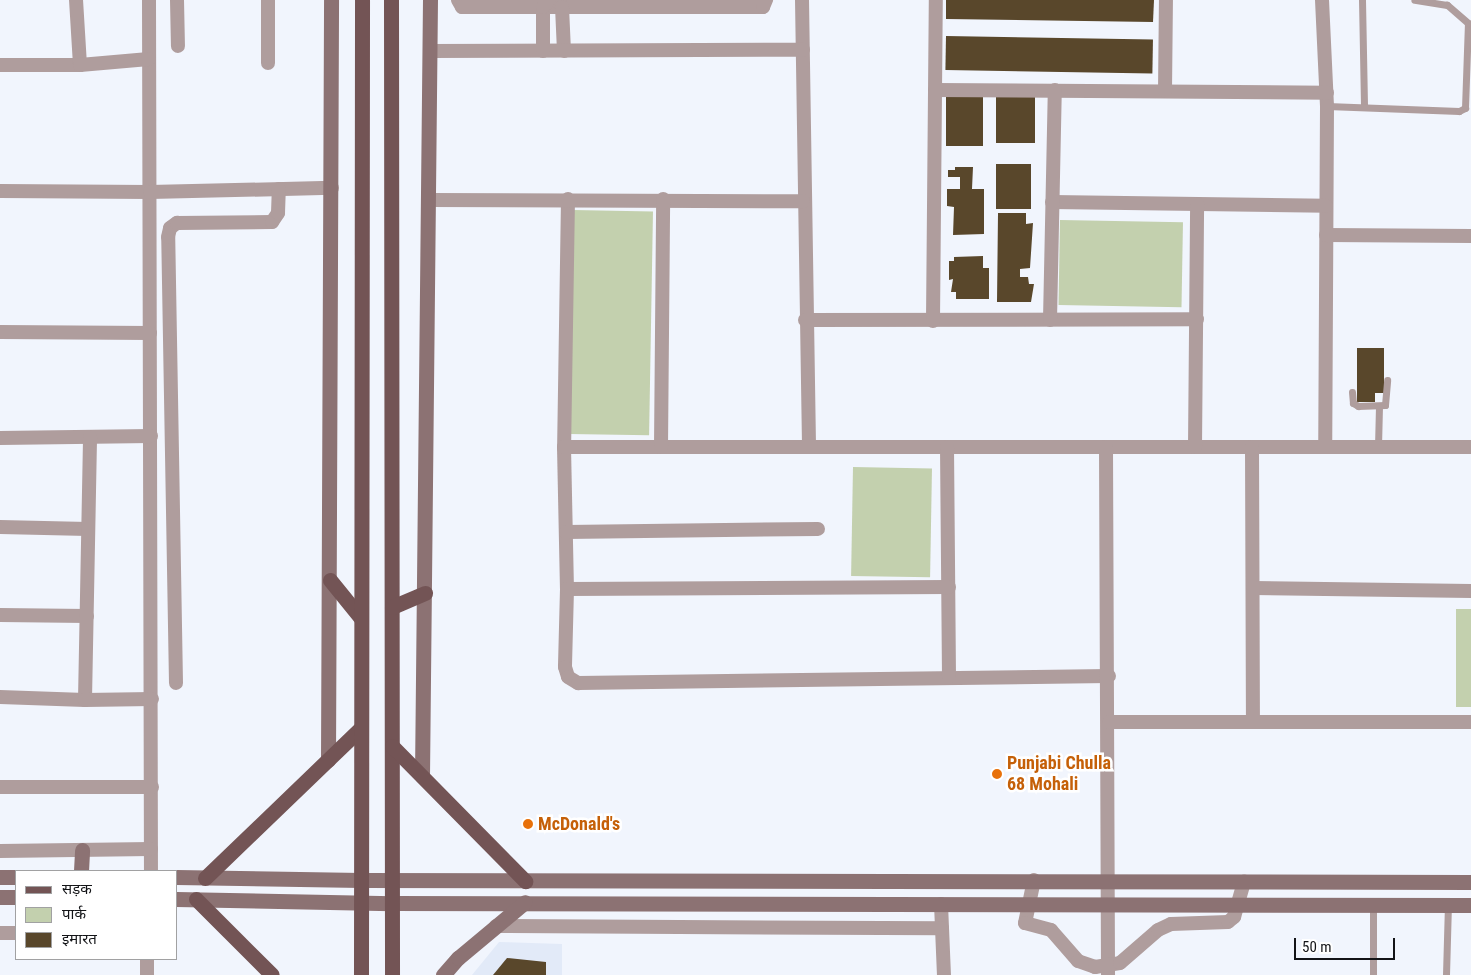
<!DOCTYPE html>
<meta charset="utf-8">
<style>
body{margin:0}
#map{position:relative;width:1471px;height:975px;overflow:hidden;background:#f1f5fd;font-family:"Roboto Condensed","Noto Sans Devanagari",sans-serif}
div>[style]{position:absolute}
.built>*{inset:0;background:#e2eaf8}
.green>*{inset:0;background:#c3d0ae;transform-origin:0 0}
.building>*{inset:0;background:#59472b;transform-origin:0 0}
.lane>*{height:7px;margin:-3.5px;padding:0 3.5px;transform-origin:3.5px;border-radius:3.5px;background:#af9d9d}
.street>*{height:14px;margin:-7px;padding:0 7px;transform-origin:7px;border-radius:7px;background:#af9d9d}
.secondary>*{height:15px;margin:-7.5px;padding:0 7.5px;transform-origin:7.5px;border-radius:7.5px;background:#8c7273}
.primary>*{height:15px;margin:-7.5px;padding:0 7.5px;transform-origin:7.5px;border-radius:7.5px;background:#735455}
.dots>*{width:14px;height:14px;translate:-50% -50%;box-sizing:border-box;border:2px solid #fff;border-radius:50%}
span{translate:-50% -50%;white-space:nowrap;text-align:center;line-height:1.15;-webkit-text-stroke:5px #fff;paint-order:stroke}
.food-label{font-size:18px;color:#c56008;font-weight:700}
.left{translate:0 -50%;text-align:left}
.legend{position:absolute;left:15px;top:870px;width:162px;height:90px;box-sizing:border-box;background:#fff;border:1px solid #a1a1a2;margin:0;padding:6px 9px;list-style:none;font-size:15px;color:#131417}
.legend li{display:flex;align-items:center;gap:10px;height:25px}
.legend b{width:25px;border:1px solid #a1a1a2}
.scale{position:absolute;left:1294px;top:938px;width:101px;height:22px;box-sizing:border-box;border:2px solid #131417;border-top:0;padding-left:6px;font-size:15px;line-height:18px;white-space:nowrap;color:#131417;-webkit-text-stroke:4px #fff;paint-order:stroke}
</style>
<div id="map">
<div class="built">
<div style="clip-path:polygon(499px 942px,562px 944px,562px 975px,472px 975px)"></div>
</div>
<div class="green">
<div style="left:573px;top:210px;width:80px;height:224px;rotate:1deg"></div>
<div style="left:1060px;top:220px;width:123px;height:85px;rotate:1deg"></div>
<div style="left:853px;top:467px;width:79px;height:109px;rotate:1deg"></div>
<div style="left:1456px;top:609px;width:15px;height:98px"></div>
</div>
<div class="building">
<div style="clip-path:polygon(946px 0,1154px 0,1153px 22px,946px 19px)"></div>
<div style="left:946px;top:36px;width:207px;height:34px;rotate:1deg"></div>
<div style="left:996px;top:96px;width:39px;height:47px"></div>
<div style="left:946px;top:97px;width:37px;height:49px"></div>
<div style="left:996px;top:164px;width:35px;height:45px"></div>
<div style="clip-path:polygon(955px 167px,973px 167px,972px 189px,984px 189px,984px 234px,953px 235px,954px 207px,947px 206px,947px 189px,960px 189px,960px 177px,948px 177px,948px 170px,955px 170px)"></div>
<div style="clip-path:polygon(998px 213px,1026px 213px,1026px 224px,1033px 223px,1030px 268px,1020px 269px,1020px 277px,1028px 277px,1029px 284px,1034px 284px,1031px 302px,997px 302px)"></div>
<div style="clip-path:polygon(983px 256px,983px 268px,989px 268px,989px 299px,956px 299px,956px 292px,951px 292px,953px 279px,949px 280px,949px 261px,954px 261px,954px 257px)"></div>
<div style="clip-path:polygon(1357px 348px,1384px 348px,1384px 393px,1375px 393px,1375px 402px,1357px 402px)"></div>
<div style="clip-path:polygon(507px 958px,546px 962px,546px 975px,493px 975px)"></div>
</div>
<div class="lane">
<div style="left:1362px;top:0;width:107px;rotate:88.9deg"></div>
<div style="left:1327px;top:106px;width:132px;rotate:2.2deg"></div>
<div style="left:1459px;top:111px;width:7px;rotate:-27deg"></div>
<div style="left:1465px;top:108px;width:85px;rotate:-88deg"></div>
<div style="left:1468px;top:23px;width:28px;rotate:-139deg"></div>
<div style="left:1447px;top:5px;width:33px;rotate:-171deg"></div>
<div style="left:1352px;top:392px;width:11px;rotate:85deg"></div>
<div style="left:1353px;top:403px;width:6px;rotate:31deg"></div>
<div style="left:1358px;top:406px;width:27px;rotate:-2deg"></div>
<div style="left:1385px;top:405px;width:25px;rotate:-85deg"></div>
<div style="left:1378px;top:447px;width:40px;rotate:-88.6deg"></div>
<div style="left:1373px;top:975px;width:70px;rotate:-90deg"></div>
<div style="left:1446px;top:975px;width:70px;rotate:-88.4deg"></div>
</div>
<div class="street">
<div style="left:149px;top:0;width:871px;rotate:89.87deg"></div>
<div style="left:177px;top:0;width:46px;rotate:88.8deg"></div>
<div style="left:268px;top:0;width:63px;rotate:90deg"></div>
<div style="left:458px;top:0;width:8px;rotate:60deg"></div>
<div style="left:462px;top:7px;width:301px"></div>
<div style="left:763px;top:7px;width:8px;rotate:-67deg"></div>
<div style="left:802px;top:0;width:447px;rotate:89.1deg"></div>
<div style="left:1322px;top:0;width:106px;rotate:87.3deg"></div>
<div style="left:1327px;top:106px;width:341px;rotate:90.3deg"></div>
<div style="left:558px;top:1px;width:7px;rotate:56deg"></div>
<div style="left:562px;top:7px;width:44px;rotate:87.4deg"></div>
<div style="left:430px;top:51px;width:373px;rotate:-0.2deg"></div>
<div style="left:543px;top:51px;width:44px;rotate:-90deg"></div>
<div style="left:543px;top:7px;width:8px;rotate:-50deg"></div>
<div style="left:0;top:65px;width:80px"></div>
<div style="left:80px;top:65px;width:65px;rotate:-93.5deg"></div>
<div style="left:80px;top:65px;width:69px;rotate:-5deg"></div>
<div style="left:935px;top:90px;width:392px;rotate:0.4deg"></div>
<div style="left:1165px;top:91px;width:91px;rotate:-89.4deg"></div>
<div style="left:0;top:191px;width:150px;rotate:0.4deg"></div>
<div style="left:150px;top:192px;width:182px;rotate:-1.3deg"></div>
<div style="left:568px;top:199px;width:248px;rotate:90.9deg"></div>
<div style="left:564px;top:447px;width:142px;rotate:88.8deg"></div>
<div style="left:567px;top:589px;width:78px;rotate:91.5deg"></div>
<div style="left:565px;top:667px;width:10px;rotate:73deg"></div>
<div style="left:568px;top:677px;width:12px;rotate:31deg"></div>
<div style="left:578px;top:683px;width:531px;rotate:-0.76deg"></div>
<div style="left:429px;top:200px;width:374px;rotate:0.2deg"></div>
<div style="left:1052px;top:202px;width:274px;rotate:0.8deg"></div>
<div style="left:1326px;top:235px;width:145px;rotate:0.4deg"></div>
<div style="left:805px;top:320px;width:392px;rotate:-0.1deg"></div>
<div style="left:1050px;top:320px;width:230px;rotate:-88.8deg"></div>
<div style="left:933px;top:321px;width:321px;rotate:-89.5deg"></div>
<div style="left:0;top:332px;width:150px;rotate:0.4deg"></div>
<div style="left:0;top:438px;width:151px;rotate:-0.8deg"></div>
<div style="left:564px;top:447px;width:907px"></div>
<div style="left:661px;top:447px;width:248px;rotate:-89.5deg"></div>
<div style="left:947px;top:447px;width:229px;rotate:89.5deg"></div>
<div style="left:1106px;top:447px;width:528px;rotate:89.78deg"></div>
<div style="left:1195px;top:447px;width:243px;rotate:-89.5deg"></div>
<div style="left:1252px;top:447px;width:275px;rotate:89.8deg"></div>
<div style="left:0;top:527px;width:88px;rotate:1.3deg"></div>
<div style="left:566px;top:532px;width:252px;rotate:-0.7deg"></div>
<div style="left:1253px;top:588px;width:218px;rotate:0.8deg"></div>
<div style="left:567px;top:589px;width:382px;rotate:-0.3deg"></div>
<div style="left:0;top:615px;width:87px;rotate:0.7deg"></div>
<div style="left:176px;top:683px;width:446px;rotate:-91deg"></div>
<div style="left:168px;top:237px;width:9px;rotate:-77deg"></div>
<div style="left:170px;top:228px;width:9px;rotate:-36deg"></div>
<div style="left:177px;top:223px;width:95px;rotate:-0.6deg"></div>
<div style="left:272px;top:222px;width:11px;rotate:-56deg"></div>
<div style="left:278px;top:213px;width:24px;rotate:-88deg"></div>
<div style="left:0;top:697px;width:85px;rotate:2deg"></div>
<div style="left:85px;top:700px;width:263px;rotate:-88.9deg"></div>
<div style="left:85px;top:700px;width:67px;rotate:-0.9deg"></div>
<div style="left:1109px;top:722px;width:362px"></div>
<div style="left:0;top:787px;width:152px"></div>
<div style="left:0;top:851px;width:151px;rotate:-0.8deg"></div>
<div style="left:1034px;top:880px;width:44px;rotate:101.8deg"></div>
<div style="left:1025px;top:923px;width:27px;rotate:15deg"></div>
<div style="left:1051px;top:930px;width:41px;rotate:48.9deg"></div>
<div style="left:1078px;top:961px;width:18px;rotate:19deg"></div>
<div style="left:1095px;top:967px;width:25px;rotate:-9deg"></div>
<div style="left:1120px;top:963px;width:50px;rotate:-41deg"></div>
<div style="left:1158px;top:930px;width:14px;rotate:-25deg"></div>
<div style="left:1171px;top:924px;width:57px;rotate:-2deg"></div>
<div style="left:1228px;top:922px;width:8px;rotate:-40deg"></div>
<div style="left:1234px;top:917px;width:37px;rotate:-74deg"></div>
<div style="left:941px;top:904px;width:71px;rotate:87.6deg"></div>
<div style="left:496px;top:926px;width:446px;rotate:0.3deg"></div>
<div style="left:0;top:933px;width:16px"></div>
<div style="left:147px;top:959px;width:16px;rotate:90deg"></div>
</div>
<div class="secondary">
<div style="left:328px;top:760px;width:760px;rotate:-89.77deg"></div>
<div style="left:422px;top:776px;width:776px;rotate:-89.41deg"></div>
<div style="left:81px;top:871px;width:21px;rotate:-87deg"></div>
<div style="left:0;top:877px;width:16px"></div>
<div style="left:176px;top:877px;width:185px;rotate:0.9deg"></div>
<div style="left:361px;top:880px;width:1110px;rotate:0.1deg"></div>
<div style="left:0;top:897px;width:16px"></div>
<div style="left:176px;top:899px;width:216px;rotate:1.1deg"></div>
<div style="left:392px;top:903px;width:1079px;rotate:0.11deg"></div>
<div style="left:443px;top:975px;width:23px;rotate:-49deg"></div>
<div style="left:458px;top:958px;width:87px;rotate:-39.9deg"></div>
</div>
<div class="primary">
<div style="left:391px;top:0;width:975px;rotate:89.94deg"></div>
<div style="left:330px;top:580px;width:48px;rotate:51deg"></div>
<div style="left:392px;top:607px;width:36px;rotate:-23deg"></div>
<div style="left:392px;top:746px;width:190px;rotate:45.4deg"></div>
<div style="left:205px;top:878px;width:216px;rotate:-43.9deg"></div>
<div style="left:196px;top:899px;width:107px;rotate:45deg"></div>
<div style="left:361px;top:975px;width:975px;rotate:-89.94deg"></div>
</div>
<div class="dots">
<div style="left:997px;top:774px;background:#e8710a"></div>
<div style="left:528px;top:824px;background:#e8710a"></div>
</div>
<div class="food-label">
<span class="left" style="left:1007px;top:774px">Punjabi Chulla<br>68 Mohali</span>
<span class="left" style="left:538px;top:824px">McDonald's</span>
</div>
<ul class="legend">
<li><b style="height:6px;background:#735455"></b>सड़क</li>
<li><b style="height:14px;background:#c3d0ae"></b>पार्क</li>
<li><b style="height:14px;background:#59472b"></b>इमारत</li>
</ul>
<div class="scale">50 m</div>
</div>
